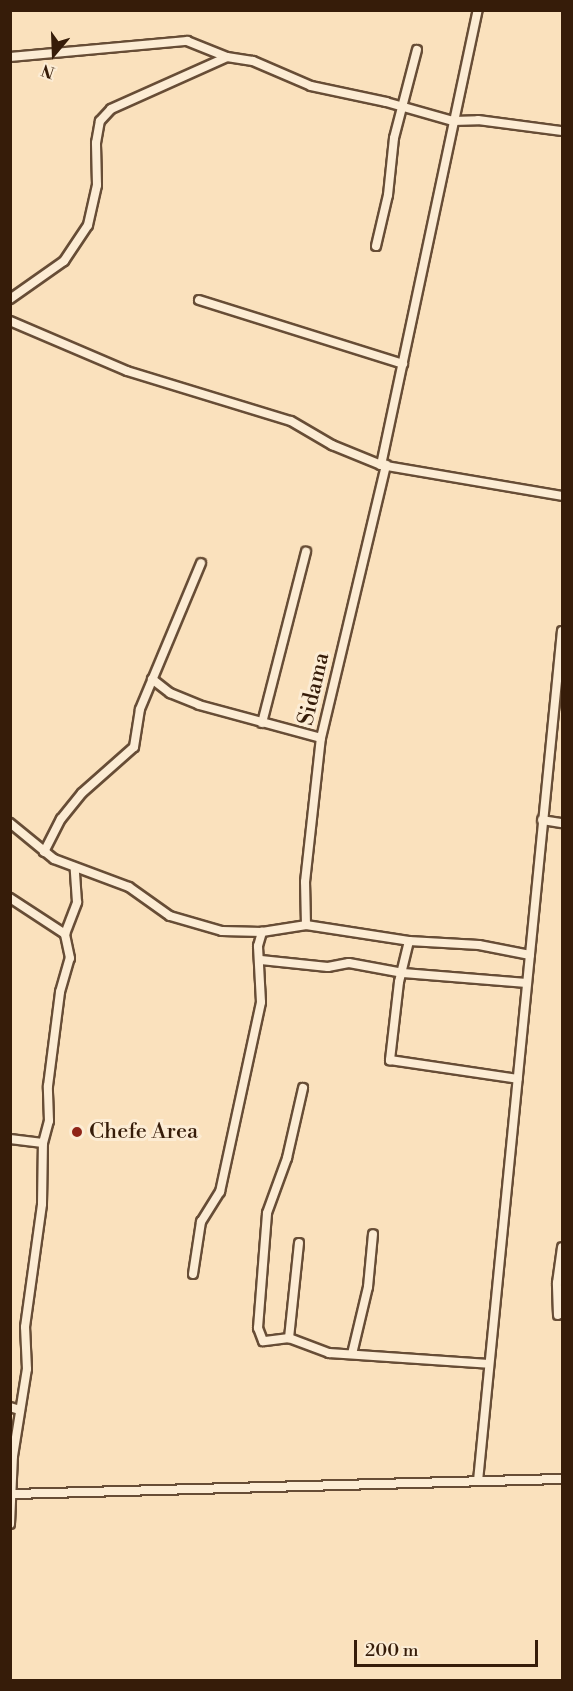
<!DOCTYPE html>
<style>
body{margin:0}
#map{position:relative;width:573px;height:1691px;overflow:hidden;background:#fae1bd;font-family:"Libre Bodoni",serif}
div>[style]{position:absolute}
.roads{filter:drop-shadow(2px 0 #674d36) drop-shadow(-2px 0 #674d36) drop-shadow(0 2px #674d36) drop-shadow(0 -2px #674d36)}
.minor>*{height:8px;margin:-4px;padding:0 4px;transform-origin:4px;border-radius:4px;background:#fcecd4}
.dots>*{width:16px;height:16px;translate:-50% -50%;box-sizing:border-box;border:3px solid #fcecd4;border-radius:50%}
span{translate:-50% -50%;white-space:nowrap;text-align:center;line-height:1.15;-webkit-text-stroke:6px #fcecd4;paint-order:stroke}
.street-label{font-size:22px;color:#361c09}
.poi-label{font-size:22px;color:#361c09}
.left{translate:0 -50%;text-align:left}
.frame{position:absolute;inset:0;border:12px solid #361c09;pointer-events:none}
.north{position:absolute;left:24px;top:24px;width:60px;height:60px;-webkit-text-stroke:4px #fcecd4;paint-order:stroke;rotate:199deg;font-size:16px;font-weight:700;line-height:24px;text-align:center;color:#361c09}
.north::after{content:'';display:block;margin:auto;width:21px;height:27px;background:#361c09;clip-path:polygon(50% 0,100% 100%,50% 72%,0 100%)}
.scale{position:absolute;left:354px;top:1640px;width:184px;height:27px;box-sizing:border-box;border:3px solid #361c09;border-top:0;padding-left:8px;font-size:18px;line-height:21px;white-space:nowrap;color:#361c09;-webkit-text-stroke:4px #fcecd4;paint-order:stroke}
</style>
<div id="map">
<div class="roads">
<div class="minor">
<div style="left:10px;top:57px;width:178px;rotate:-5.2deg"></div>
<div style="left:187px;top:41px;width:43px;rotate:21.8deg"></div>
<div style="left:376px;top:246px;width:52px;rotate:-76.8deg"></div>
<div style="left:388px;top:195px;width:57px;rotate:-84deg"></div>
<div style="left:394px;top:138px;width:91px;rotate:-75.4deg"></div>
<div style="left:10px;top:299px;width:66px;rotate:-35.1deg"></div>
<div style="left:64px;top:261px;width:43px;rotate:-56.3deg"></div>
<div style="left:88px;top:225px;width:41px;rotate:-77.3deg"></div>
<div style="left:97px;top:185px;width:42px;rotate:-91.4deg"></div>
<div style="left:96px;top:143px;width:22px;rotate:-80deg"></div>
<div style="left:100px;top:121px;width:16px;rotate:-47deg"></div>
<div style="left:111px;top:109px;width:127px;rotate:-24.1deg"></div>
<div style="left:227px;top:57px;width:26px;rotate:9deg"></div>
<div style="left:253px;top:61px;width:63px;rotate:23.3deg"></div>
<div style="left:311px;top:86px;width:77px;rotate:12deg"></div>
<div style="left:386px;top:102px;width:70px;rotate:15.8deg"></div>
<div style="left:453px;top:121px;width:25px;rotate:-2deg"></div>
<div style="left:478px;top:120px;width:85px;rotate:7.5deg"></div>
<div style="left:199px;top:300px;width:214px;rotate:17.4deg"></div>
<div style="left:10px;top:321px;width:127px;rotate:23.1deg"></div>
<div style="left:127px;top:371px;width:171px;rotate:17deg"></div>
<div style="left:291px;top:421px;width:48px;rotate:30.3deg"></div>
<div style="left:332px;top:445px;width:53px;rotate:22.2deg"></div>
<div style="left:381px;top:465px;width:184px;rotate:9.7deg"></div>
<div style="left:381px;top:465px;width:465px;rotate:-78deg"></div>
<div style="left:152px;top:679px;width:23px;rotate:38deg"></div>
<div style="left:170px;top:693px;width:31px;rotate:22deg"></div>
<div style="left:199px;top:705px;width:126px;rotate:15.1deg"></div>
<div style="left:262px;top:723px;width:177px;rotate:-75.6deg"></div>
<div style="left:542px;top:820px;width:20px;rotate:9deg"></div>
<div style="left:10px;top:823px;width:57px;rotate:39.3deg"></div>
<div style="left:54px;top:859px;width:80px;rotate:20.5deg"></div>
<div style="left:129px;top:887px;width:50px;rotate:35.3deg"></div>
<div style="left:170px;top:916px;width:54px;rotate:16.1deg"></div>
<div style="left:222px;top:931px;width:40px;rotate:1.4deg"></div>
<div style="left:262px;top:932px;width:45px;rotate:-9deg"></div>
<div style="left:306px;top:925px;width:104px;rotate:8.8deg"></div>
<div style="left:409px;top:941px;width:70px;rotate:3.3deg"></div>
<div style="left:479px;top:945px;width:52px;rotate:11.1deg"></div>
<div style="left:44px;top:852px;width:37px;rotate:-63deg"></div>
<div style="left:61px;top:819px;width:33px;rotate:-51deg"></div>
<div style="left:82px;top:793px;width:69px;rotate:-41.5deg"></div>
<div style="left:134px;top:747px;width:38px;rotate:-81deg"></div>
<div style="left:140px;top:709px;width:158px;rotate:-67.3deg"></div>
<div style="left:10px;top:898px;width:66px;rotate:33.2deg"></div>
<div style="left:306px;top:925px;width:43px;rotate:-91.3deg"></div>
<div style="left:305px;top:882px;width:145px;rotate:-83.7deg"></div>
<div style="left:321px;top:738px;width:281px;rotate:-76.6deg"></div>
<div style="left:409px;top:941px;width:42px;rotate:103.7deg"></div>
<div style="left:399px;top:982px;width:79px;rotate:96.6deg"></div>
<div style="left:390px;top:1060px;width:129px;rotate:8.4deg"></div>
<div style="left:261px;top:960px;width:67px;rotate:6deg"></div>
<div style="left:328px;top:967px;width:21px;rotate:-11deg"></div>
<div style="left:349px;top:963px;width:55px;rotate:10.5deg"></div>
<div style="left:403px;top:973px;width:124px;rotate:4.6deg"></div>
<div style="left:10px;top:1139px;width:33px;rotate:7deg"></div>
<div style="left:299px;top:1243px;width:96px;rotate:96deg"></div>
<div style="left:289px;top:1338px;width:43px;rotate:20.6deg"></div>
<div style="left:329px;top:1353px;width:160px;rotate:3.9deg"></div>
<div style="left:193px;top:1274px;width:53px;rotate:-81.3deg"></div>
<div style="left:201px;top:1222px;width:36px;rotate:-58deg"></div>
<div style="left:220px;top:1192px;width:194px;rotate:-77.8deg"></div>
<div style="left:261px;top:1002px;width:56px;rotate:-93.1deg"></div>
<div style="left:258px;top:946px;width:15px;rotate:-74deg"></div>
<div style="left:558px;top:1315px;width:32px;rotate:-92deg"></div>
<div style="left:557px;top:1283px;width:36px;rotate:-82deg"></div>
<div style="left:289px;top:1338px;width:26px;rotate:173deg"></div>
<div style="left:263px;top:1341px;width:14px;rotate:-111deg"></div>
<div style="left:258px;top:1328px;width:115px;rotate:-85.5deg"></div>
<div style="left:267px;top:1213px;width:59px;rotate:-70deg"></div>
<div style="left:287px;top:1158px;width:72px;rotate:-77.1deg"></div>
<div style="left:352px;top:1354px;width:69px;rotate:-76.6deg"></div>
<div style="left:368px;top:1287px;width:53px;rotate:-84.6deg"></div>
<div style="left:10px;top:1407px;width:10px;rotate:17deg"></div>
<div style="left:478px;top:1481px;width:854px;rotate:-84.36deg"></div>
<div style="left:13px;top:1494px;width:549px;rotate:-1.57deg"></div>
<div style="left:10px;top:1524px;width:68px;rotate:-87.5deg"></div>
<div style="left:13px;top:1456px;width:88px;rotate:-80.9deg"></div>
<div style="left:27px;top:1369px;width:42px;rotate:-92.7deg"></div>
<div style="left:25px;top:1327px;width:124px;rotate:-82.1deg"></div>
<div style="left:42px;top:1204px;width:61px;rotate:-89.1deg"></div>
<div style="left:43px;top:1143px;width:23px;rotate:-75deg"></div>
<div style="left:49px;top:1121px;width:35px;rotate:-92deg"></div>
<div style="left:48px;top:1086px;width:95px;rotate:-82.7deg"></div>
<div style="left:60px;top:992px;width:35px;rotate:-74deg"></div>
<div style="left:70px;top:958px;width:25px;rotate:-102deg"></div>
<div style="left:65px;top:934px;width:34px;rotate:-69deg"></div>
<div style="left:77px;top:902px;width:32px;rotate:-94deg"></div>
</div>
</div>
<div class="dots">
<div style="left:77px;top:1132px;background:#8f2418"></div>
</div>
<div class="street-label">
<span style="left:314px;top:689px;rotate:-77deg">Sidama</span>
</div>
<div class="poi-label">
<span class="left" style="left:89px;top:1132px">Chefe Area</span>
</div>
<div class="frame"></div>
<div class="north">N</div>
<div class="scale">200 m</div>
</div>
